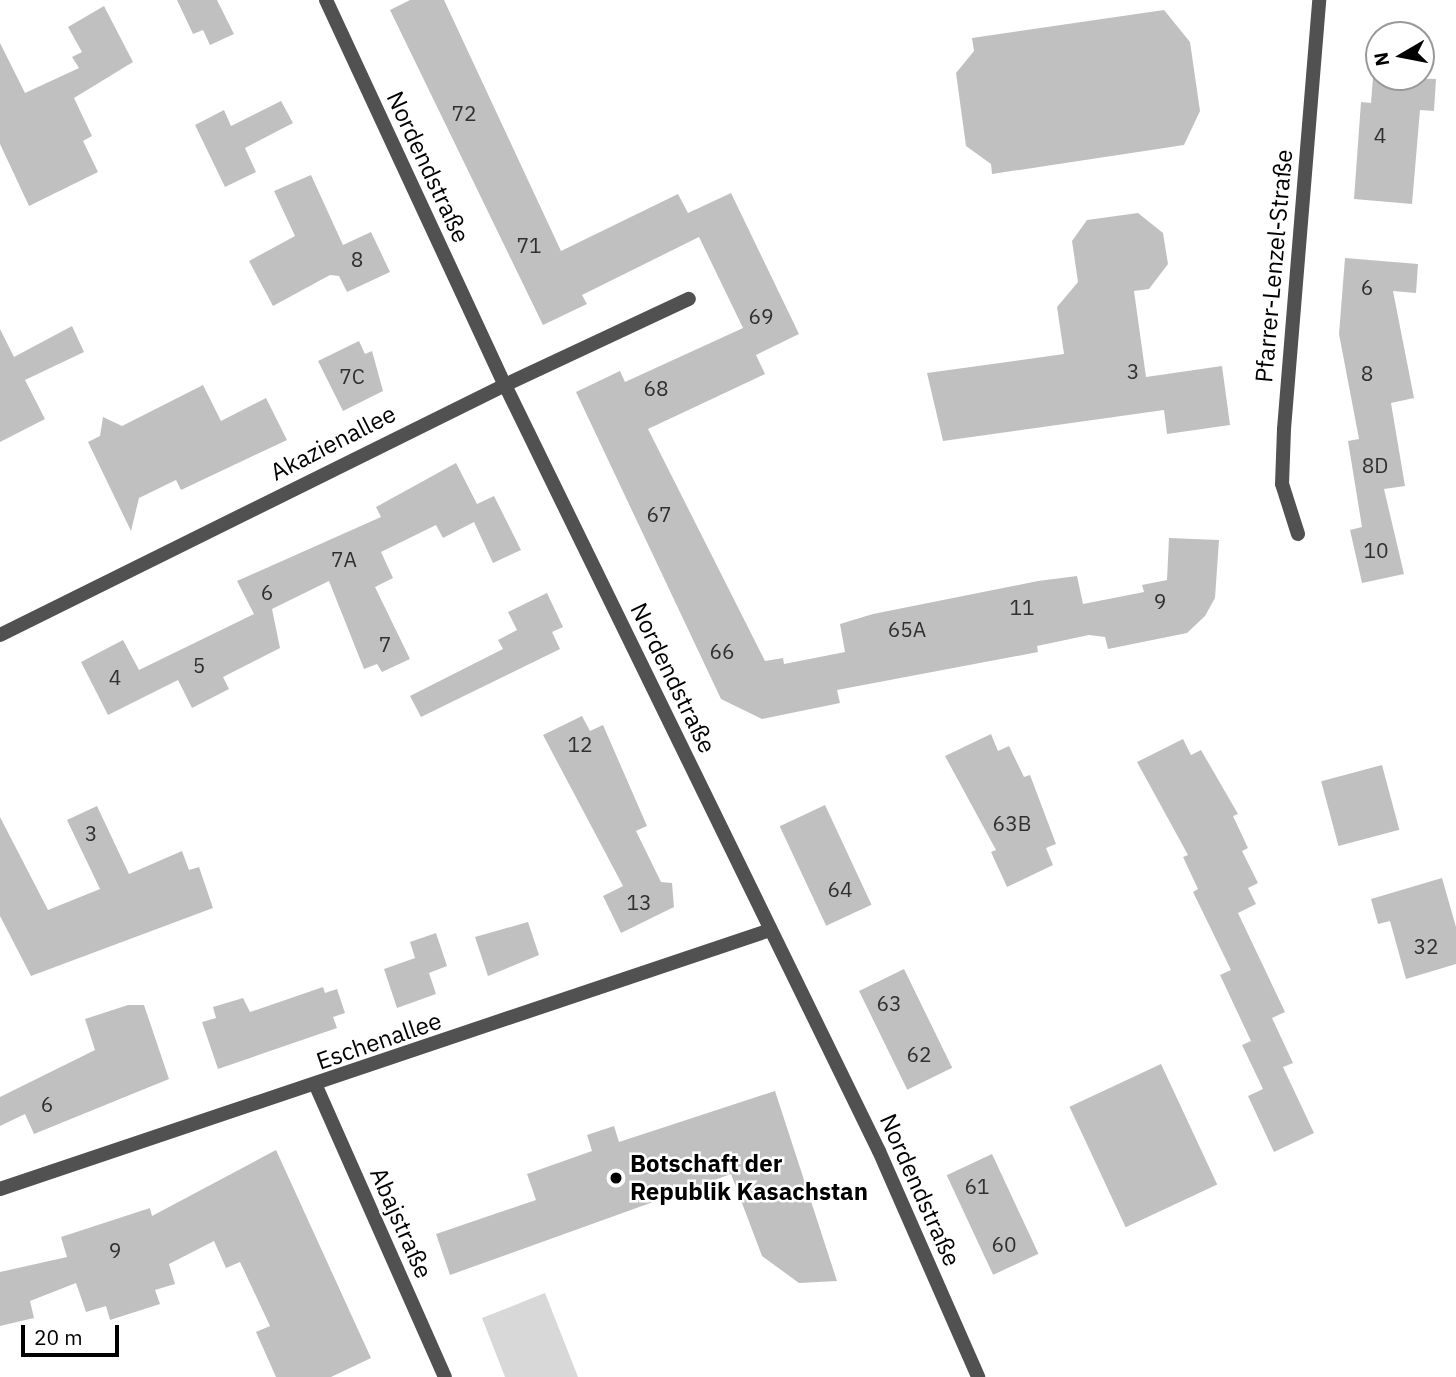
<!DOCTYPE html>
<meta charset="utf-8">
<style>
body{margin:0}
#map{position:relative;width:1456px;height:1377px;overflow:hidden;background:#fff;font-family:"IBM Plex Sans",sans-serif}
div>[style]{position:absolute}
.green>*{inset:0;background:#d8d8d8}
.building>*{inset:0;background:#c0c0c0;transform-origin:0 0}
.service>*{height:14px;margin:-7px;padding:0 7px;transform-origin:7px;border-radius:7px;background:#515151}
.minor>*{height:14px;margin:-7px;padding:0 7px;transform-origin:7px;border-radius:7px;background:#515151}
.dots>*{width:19px;height:19px;translate:-50% -50%;box-sizing:border-box;border:4px solid #fff;border-radius:50%}
span{translate:-50% -50%;white-space:nowrap;text-align:center;line-height:1.15;-webkit-text-stroke:5px #fff;paint-order:stroke}
.number-label{font-size:21px;color:#303030}
.number-label span{-webkit-text-stroke-width:0}
.street-label{font-size:24px;color:#000}
.poi-label{font-size:24px;color:#000;font-weight:700}
.left{translate:0 -50%;text-align:left}
.north{position:absolute;left:1365px;top:21px;width:70px;height:70px;box-sizing:border-box;background:#fff;border:2px solid #999;border-radius:50%;rotate:260deg;font-size:19px;font-weight:700;line-height:28px;text-align:center;color:#000}
.north::after{content:'';display:block;margin:auto;width:24px;height:32px;background:#000;clip-path:polygon(50% 0,100% 100%,50% 72%,0 100%)}
.scale{position:absolute;left:21px;top:1325px;width:98px;height:32px;box-sizing:border-box;border:4px solid #000;border-top:0;padding-left:9px;font-size:21px;line-height:24px;white-space:nowrap;color:#000;-webkit-text-stroke:5px #fff;paint-order:stroke}
</style>
<div id="map">
<div class="green">
<div style="clip-path:polygon(545px 1293px,578px 1377px,505px 1377px,482px 1318px)"></div>
</div>
<div class="building">
<div style="clip-path:polygon(177px 0,217px 0,234px 34px,210px 45px,203px 30px,193px 34px)"></div>
<div style="clip-path:polygon(410px 0,444px 0,561px 251px,678px 194px,688px 213px,731px 193px,799px 334px,756px 355px,765px 374px,648px 429px,765px 661px,783px 658px,784px 664px,845px 652px,840px 624px,873px 614px,1038px 581px,1077px 576px,1083px 604px,1144px 592px,1142px 585px,1167px 580px,1169px 538px,1219px 540px,1215px 598px,1205px 616px,1187px 633px,1108px 649px,1105px 637px,1089px 635px,1037px 646px,1038px 652px,837px 690px,840px 703px,762px 719px,721px 699px,576px 392px,620px 371px,625px 382px,743px 328px,699px 237px,582px 295px,587px 304px,543px 325px,390px 10px)"></div>
<div style="clip-path:polygon(104px 6px,133px 62px,74px 98px,92px 136px,83px 141px,98px 172px,29px 206px,0 144px,0 43px,25px 93px,79px 68px,72px 57px,82px 52px,68px 27px)"></div>
<div style="clip-path:polygon(1164px 10px,1190px 42px,1200px 111px,1184px 145px,992px 174px,991px 164px,966px 146px,956px 73px,974px 51px,972px 38px)"></div>
<div style="clip-path:polygon(1373px 77px,1436px 79px,1434px 111px,1420px 110px,1412px 204px,1354px 199px,1361px 102px,1371px 103px)"></div>
<div style="clip-path:polygon(281px 101px,293px 123px,245px 148px,256px 172px,225px 187px,195px 125px,224px 110px,231px 126px)"></div>
<div style="clip-path:polygon(311px 175px,343px 245px,371px 232px,390px 272px,347px 292px,339px 276px,330px 275px,273px 306px,249px 261px,295px 236px,274px 191px)"></div>
<div style="clip-path:polygon(1138px 213px,1163px 233px,1168px 264px,1149px 289px,1134px 291px,1146px 377px,1222px 366px,1230px 425px,1167px 434px,1164px 410px,943px 441px,927px 373px,1064px 354px,1057px 307px,1078px 282px,1072px 241px,1087px 220px)"></div>
<div style="clip-path:polygon(1345px 258px,1418px 264px,1416px 293px,1393px 291px,1414px 398px,1391px 403px,1405px 486px,1384px 489px,1404px 574px,1362px 583px,1350px 530px,1362px 527px,1348px 441px,1359px 439px,1339px 334px)"></div>
<div style="clip-path:polygon(72px 326px,84px 352px,25px 380px,45px 419px,0 442px,0 329px,14px 357px)"></div>
<div style="clip-path:polygon(359px 341px,365px 354px,372px 351px,383px 391px,343px 411px,318px 361px)"></div>
<div style="clip-path:polygon(203px 385px,221px 421px,266px 398px,287px 440px,181px 490px,176px 480px,139px 498px,131px 531px,88px 442px,100px 436px,103px 417px,122px 426px)"></div>
<div style="clip-path:polygon(456px 463px,477px 504px,494px 496px,521px 550px,493px 563px,474px 522px,443px 538px,436px 525px,381px 552px,393px 578px,375px 587px,410px 659px,382px 672px,377px 664px,364px 669px,329px 581px,272px 609px,280px 648px,223px 677px,229px 689px,192px 708px,178px 680px,108px 715px,81px 662px,123px 640px,139px 670px,254px 614px,237px 581px,381px 517px,376px 507px)"></div>
<div style="clip-path:polygon(547px 593px,563px 627px,552px 632px,560px 649px,421px 717px,410px 696px,503px 649px,498px 640px,517px 630px,508px 612px)"></div>
<div style="clip-path:polygon(582px 716px,590px 731px,603px 725px,647px 826px,636px 831px,661px 882px,672px 883px,674px 907px,621px 933px,603px 896px,623px 886px,543px 735px)"></div>
<div style="clip-path:polygon(991px 734px,998px 751px,1009px 746px,1024px 777px,1030px 775px,1056px 844px,1046px 848px,1053px 865px,1007px 887px,991px 852px,996px 850px,945px 756px)"></div>
<div style="clip-path:polygon(1183px 739px,1191px 755px,1201px 750px,1238px 814px,1233px 816px,1248px 848px,1242px 851px,1258px 883px,1248px 888px,1256px 904px,1238px 913px,1285px 1012px,1272px 1018px,1293px 1063px,1283px 1067px,1314px 1133px,1274px 1152px,1248px 1096px,1263px 1089px,1242px 1045px,1251px 1041px,1220px 975px,1231px 970px,1193px 892px,1198px 889px,1183px 857px,1188px 855px,1137px 762px)"></div>
<div style="left:1382px;top:765px;width:67px;height:63px;rotate:75deg"></div>
<div style="left:825px;top:805px;width:110px;height:50px;rotate:65deg"></div>
<div style="clip-path:polygon(97px 806px,129px 874px,182px 851px,189px 870px,199px 867px,213px 908px,31px 976px,0 916px,0 817px,48px 910px,100px 889px,67px 820px)"></div>
<div style="clip-path:polygon(1442px 878px,1456px 927px,1456px 964px,1406px 979px,1390px 921px,1378px 924px,1371px 899px)"></div>
<div style="clip-path:polygon(528px 922px,539px 955px,488px 976px,475px 937px)"></div>
<div style="clip-path:polygon(436px 933px,447px 966px,429px 973px,436px 994px,397px 1008px,384px 969px,415px 958px,410px 942px)"></div>
<div style="left:904px;top:969px;width:110px;height:50px;rotate:64deg"></div>
<div style="clip-path:polygon(323px 987px,325px 993px,337px 989px,345px 1013px,333px 1017px,337px 1028px,218px 1069px,202px 1022px,216px 1018px,213px 1007px,243px 998px,250px 1012px)"></div>
<div style="clip-path:polygon(128px 1005px,144px 1005px,169px 1079px,34px 1134px,25px 1114px,0 1126px,0 1097px,95px 1050px,85px 1019px)"></div>
<div style="left:1161px;top:1064px;width:133px;height:101px;rotate:65deg"></div>
<div style="clip-path:polygon(775px 1091px,837px 1281px,799px 1283px,762px 1256px,731px 1174px,450px 1275px,436px 1234px,536px 1200px,527px 1174px,592px 1151px,587px 1135px,614px 1126px,619px 1142px)"></div>
<div style="clip-path:polygon(276px 1150px,371px 1358px,331px 1377px,276px 1377px,256px 1332px,270px 1326px,240px 1262px,226px 1268px,214px 1241px,169px 1264px,175px 1284px,155px 1290px,160px 1304px,110px 1320px,106px 1306px,86px 1312px,76px 1283px,30px 1301px,34px 1318px,0 1326px,0 1272px,67px 1257px,61px 1237px,150px 1208px,152px 1216px)"></div>
<div style="left:992px;top:1154px;width:110px;height:50px;rotate:65deg"></div>
</div>
<div class="service">
<div style="left:505px;top:385px;width:203px;rotate:-25.1deg"></div>
</div>
<div class="minor">
<div style="left:326px;top:0;width:425px;rotate:65.1deg"></div>
<div style="left:505px;top:385px;width:852px;rotate:63.98deg"></div>
<div style="left:879px;top:1151px;width:247px;rotate:66.3deg"></div>
<div style="left:1298px;top:534px;width:52px;rotate:-107.7deg"></div>
<div style="left:1282px;top:484px;width:55px;rotate:-87.9deg"></div>
<div style="left:1284px;top:429px;width:430px;rotate:-85.3deg"></div>
<div style="left:0;top:635px;width:563px;rotate:-26.34deg"></div>
<div style="left:316px;top:1086px;width:318px;rotate:66.1deg"></div>
<div style="left:0;top:1189px;width:812px;rotate:-18.59deg"></div>
</div>
<div class="dots">
<div style="left:616px;top:1178px;background:#000"></div>
</div>
<div class="number-label">
<span style="left:464px;top:113px">72</span>
<span style="left:1380px;top:135px">4</span>
<span style="left:529px;top:245px">71</span>
<span style="left:357px;top:259px">8</span>
<span style="left:1367px;top:287px">6</span>
<span style="left:761px;top:316px">69</span>
<span style="left:1133px;top:371px">3</span>
<span style="left:1367px;top:373px">8</span>
<span style="left:352px;top:376px">7C</span>
<span style="left:656px;top:388px">68</span>
<span style="left:1375px;top:465px">8D</span>
<span style="left:659px;top:514px">67</span>
<span style="left:1376px;top:550px">10</span>
<span style="left:344px;top:559px">7A</span>
<span style="left:267px;top:592px">6</span>
<span style="left:1160px;top:601px">9</span>
<span style="left:1022px;top:607px">11</span>
<span style="left:907px;top:629px">65A</span>
<span style="left:385px;top:644px">7</span>
<span style="left:722px;top:651px">66</span>
<span style="left:199px;top:665px">5</span>
<span style="left:115px;top:677px">4</span>
<span style="left:580px;top:744px">12</span>
<span style="left:1012px;top:823px">63B</span>
<span style="left:91px;top:833px">3</span>
<span style="left:840px;top:889px">64</span>
<span style="left:639px;top:902px">13</span>
<span style="left:1426px;top:946px">32</span>
<span style="left:889px;top:1003px">63</span>
<span style="left:919px;top:1054px">62</span>
<span style="left:47px;top:1104px">6</span>
<span style="left:977px;top:1186px">61</span>
<span style="left:1004px;top:1244px">60</span>
<span style="left:115px;top:1250px">9</span>
</div>
<div class="street-label">
<span style="left:428px;top:167px;rotate:65deg">Nordendstraße</span>
<span style="left:1274px;top:266px;rotate:-85deg">Pfarrer-Lenzel-Straße</span>
<span style="left:333px;top:443px;rotate:-27deg">Akazienallee</span>
<span style="left:673px;top:678px;rotate:64deg">Nordendstraße</span>
<span style="left:379px;top:1041px;rotate:-19deg">Eschenallee</span>
<span style="left:920px;top:1190px;rotate:66deg">Nordendstraße</span>
<span style="left:401px;top:1223px;rotate:66deg">Abajstraße</span>
</div>
<div class="poi-label">
<span class="left" style="left:630px;top:1178px">Botschaft der<br>Republik Kasachstan</span>
</div>
<div class="north">N</div>
<div class="scale">20 m</div>
</div>
